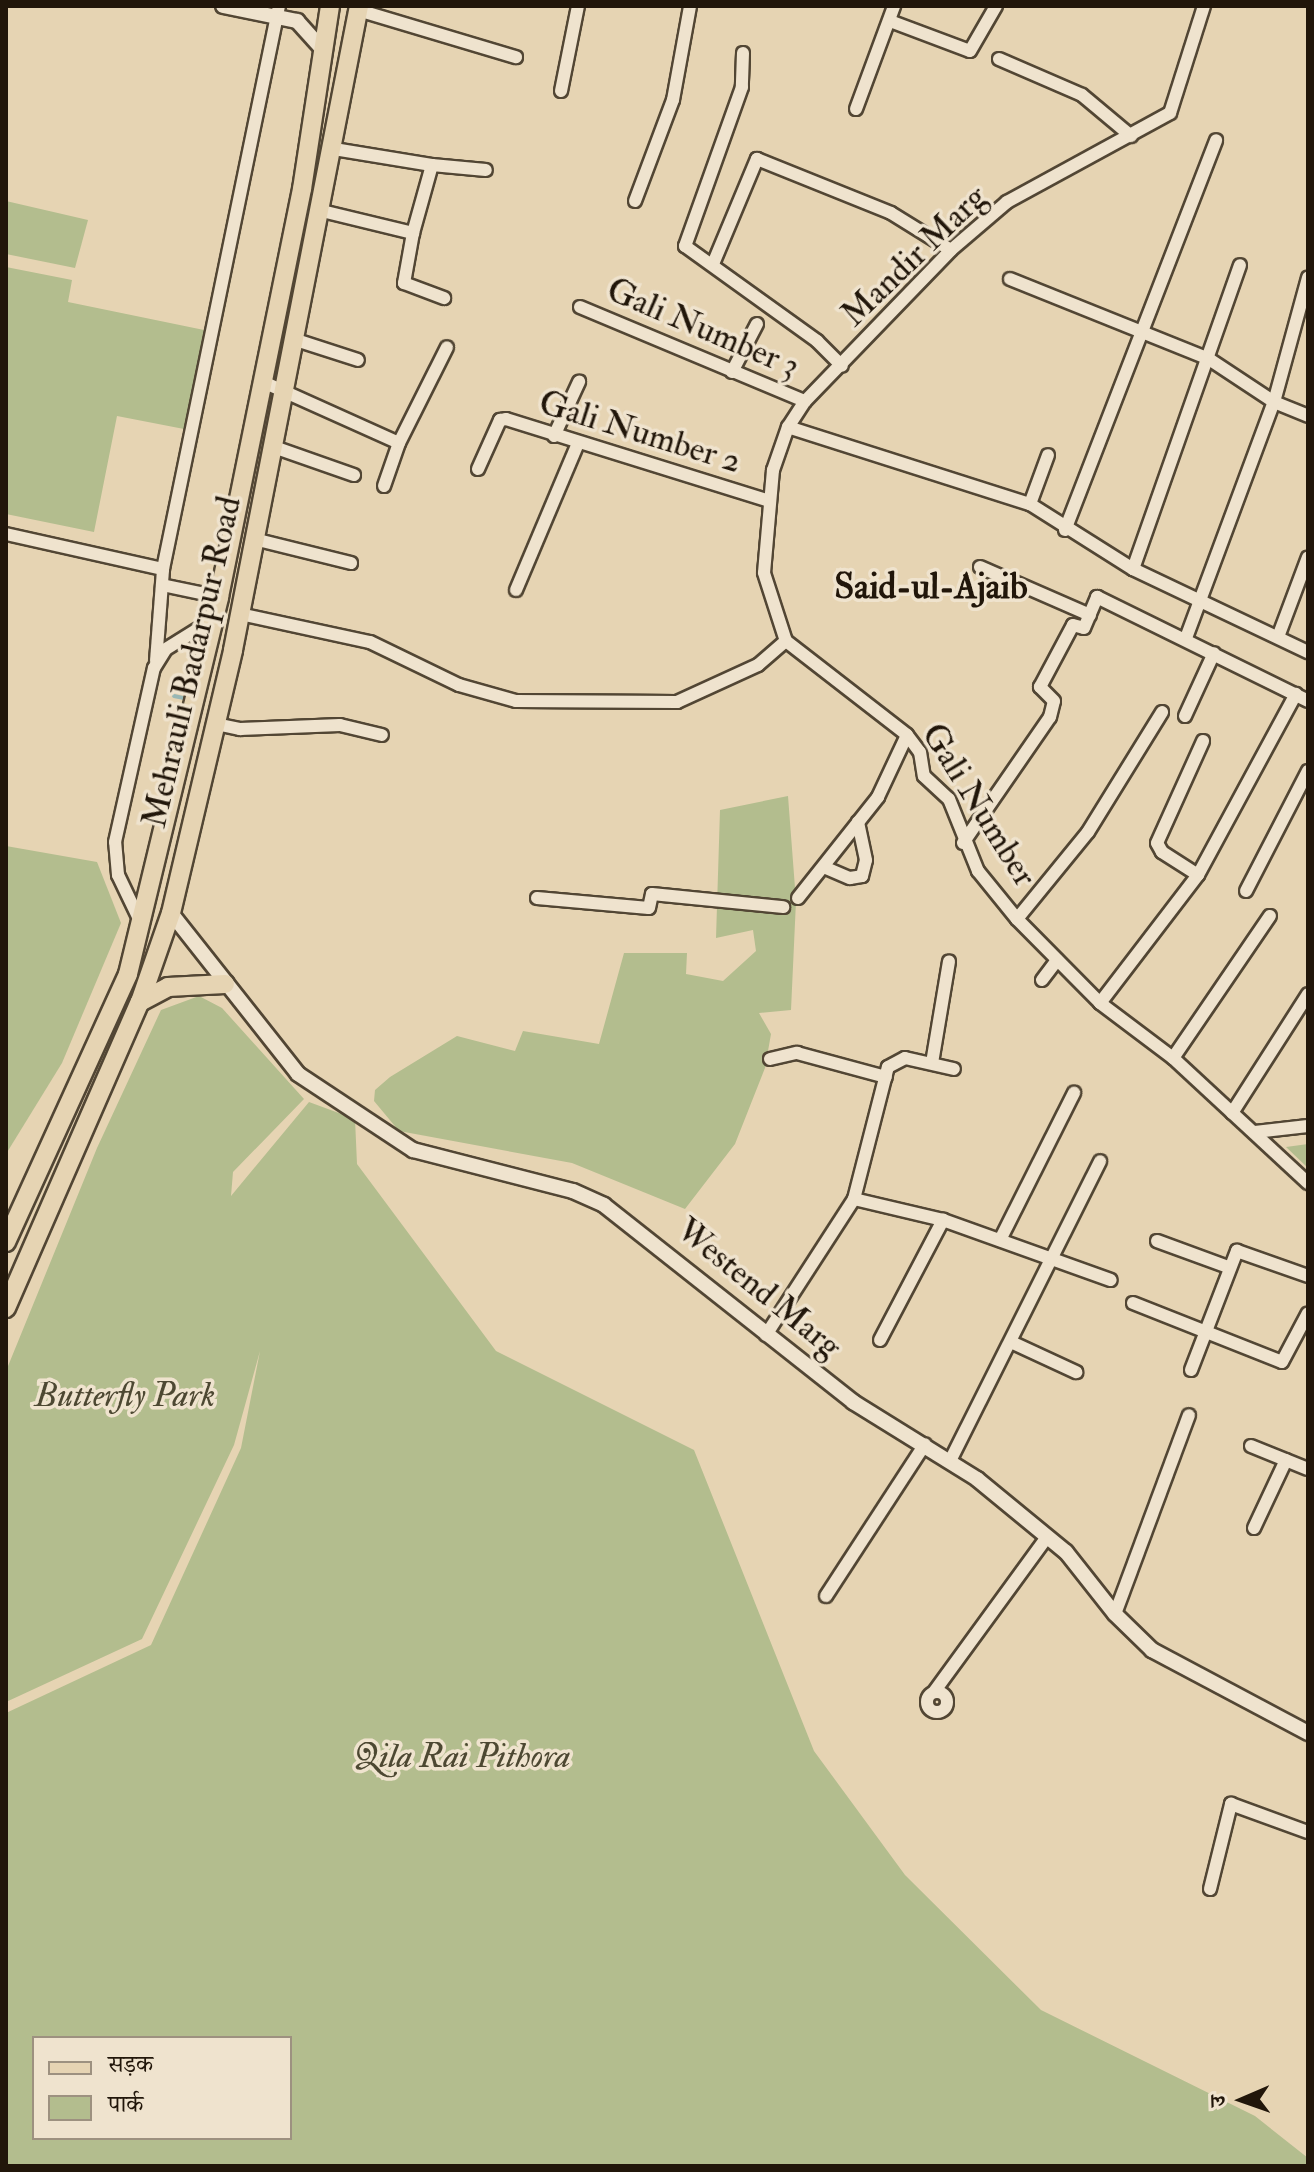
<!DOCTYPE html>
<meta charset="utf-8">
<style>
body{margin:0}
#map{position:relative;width:1314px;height:2172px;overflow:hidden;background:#e6d4b3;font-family:"IM FELL Double Pica","Noto Serif Devanagari",serif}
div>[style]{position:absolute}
.green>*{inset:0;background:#b3bd8e}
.stream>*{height:4px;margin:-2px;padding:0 2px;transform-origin:2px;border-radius:2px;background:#98b7b5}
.roads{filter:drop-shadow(2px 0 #524634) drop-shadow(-2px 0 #524634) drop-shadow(0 2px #524634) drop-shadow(0 -2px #524634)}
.minor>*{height:12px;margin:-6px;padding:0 6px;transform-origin:6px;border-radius:6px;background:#efe3ce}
.minor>.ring{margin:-6px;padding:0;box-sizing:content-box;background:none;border:12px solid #efe3ce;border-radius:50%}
.tertiary>*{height:14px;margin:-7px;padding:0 7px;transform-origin:7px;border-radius:7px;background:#efe3ce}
.primary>*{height:18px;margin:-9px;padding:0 9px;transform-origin:9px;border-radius:9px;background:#e6d4b3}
span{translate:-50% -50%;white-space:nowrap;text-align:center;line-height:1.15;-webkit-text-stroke:7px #efe3ce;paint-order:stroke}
.street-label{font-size:34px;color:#21160a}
.park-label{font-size:34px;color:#4d4832;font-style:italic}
.neighbourhood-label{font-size:36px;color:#21160a;font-weight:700}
.frame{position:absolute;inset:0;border:8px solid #21160a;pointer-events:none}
.legend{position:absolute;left:32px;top:2036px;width:260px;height:104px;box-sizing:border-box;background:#efe3ce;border:2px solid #9d9180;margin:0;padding:10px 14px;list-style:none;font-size:24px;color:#21160a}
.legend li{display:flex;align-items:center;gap:16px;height:40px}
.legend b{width:40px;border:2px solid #9d9180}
.north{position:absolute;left:1202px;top:2060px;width:80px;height:80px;-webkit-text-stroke:6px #efe3ce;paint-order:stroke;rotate:268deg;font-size:22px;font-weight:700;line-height:32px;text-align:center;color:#21160a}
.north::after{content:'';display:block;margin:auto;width:28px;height:36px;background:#21160a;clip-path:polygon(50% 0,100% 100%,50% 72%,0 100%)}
</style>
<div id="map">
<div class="green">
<div style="clip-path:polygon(6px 201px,88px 220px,75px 268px,6px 254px)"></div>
<div style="clip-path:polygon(6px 267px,72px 280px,68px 302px,204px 330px,184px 429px,117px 416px,94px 532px,6px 514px)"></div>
<div style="clip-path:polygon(788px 796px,796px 901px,791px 1010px,759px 1013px,771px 1034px,765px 1068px,735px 1144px,685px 1209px,572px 1163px,399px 1131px,374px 1101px,375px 1090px,390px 1077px,457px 1036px,515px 1051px,523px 1031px,599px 1044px,624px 953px,687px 953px,686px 974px,723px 981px,756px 951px,753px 930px,716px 938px,720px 810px)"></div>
<div style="clip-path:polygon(6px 846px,97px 862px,121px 923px,62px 1063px,6px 1154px)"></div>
<div style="clip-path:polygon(evenodd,199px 996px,222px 1008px,304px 1099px,233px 1172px,231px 1196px,309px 1102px,355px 1119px,357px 1164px,496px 1351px,694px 1450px,814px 1751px,905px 1875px,1041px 2010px,1255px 2116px,1308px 2158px,1307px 2166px,6px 2166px,6px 1713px,151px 1645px,241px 1448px,260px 1351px,234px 1445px,142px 1639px,6px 1702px,6px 1371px,97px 1148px,161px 1010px,199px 996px,34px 2038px,290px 2038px,290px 2138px,34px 2138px,34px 2038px)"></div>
<div style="clip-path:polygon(1308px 1144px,1308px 1168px,1286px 1147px)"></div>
</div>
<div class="stream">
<div style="left:174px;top:696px;width:14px;rotate:12deg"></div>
</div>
<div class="roads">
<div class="minor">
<div style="left:1204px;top:6px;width:112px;rotate:107.6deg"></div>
<div style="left:1170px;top:113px;width:186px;rotate:151.4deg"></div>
<div style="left:1007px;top:202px;width:74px;rotate:139.4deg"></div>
<div style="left:951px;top:250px;width:210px;rotate:134deg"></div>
<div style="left:805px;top:401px;width:31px;rotate:123deg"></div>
<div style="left:788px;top:427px;width:46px;rotate:109.2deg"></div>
<div style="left:773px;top:470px;width:103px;rotate:95deg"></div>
<div style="left:764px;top:573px;width:71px;rotate:72.1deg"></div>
<div style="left:786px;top:641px;width:153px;rotate:37.8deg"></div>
<div style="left:907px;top:735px;width:21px;rotate:53deg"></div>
<div style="left:920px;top:752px;width:24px;rotate:81deg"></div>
<div style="left:924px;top:776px;width:34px;rotate:43deg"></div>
<div style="left:949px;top:799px;width:78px;rotate:68.1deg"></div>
<div style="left:978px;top:871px;width:62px;rotate:50.9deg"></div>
<div style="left:1017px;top:919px;width:118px;rotate:45.3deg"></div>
<div style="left:1100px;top:1003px;width:91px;rotate:37deg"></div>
<div style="left:1173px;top:1058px;width:184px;rotate:42.8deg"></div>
<div style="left:358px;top:10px;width:165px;rotate:16.6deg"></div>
<div style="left:890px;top:21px;width:85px;rotate:20.6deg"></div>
<div style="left:970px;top:51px;width:52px;rotate:-60deg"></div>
<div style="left:743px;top:53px;width:34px;rotate:92deg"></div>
<div style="left:742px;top:87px;width:169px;rotate:109.7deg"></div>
<div style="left:685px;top:246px;width:163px;rotate:35.7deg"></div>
<div style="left:817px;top:341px;width:35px;rotate:45deg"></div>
<div style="left:999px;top:59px;width:90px;rotate:23.4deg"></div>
<div style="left:1082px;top:95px;width:64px;rotate:39.9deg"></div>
<div style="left:561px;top:91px;width:87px;rotate:-78.7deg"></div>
<div style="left:856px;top:109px;width:110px;rotate:-69.7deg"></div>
<div style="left:334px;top:149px;width:99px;rotate:9.3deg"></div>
<div style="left:432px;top:165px;width:71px;rotate:105.6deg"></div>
<div style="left:432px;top:165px;width:54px;rotate:5.3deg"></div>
<div style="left:635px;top:201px;width:108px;rotate:-69.4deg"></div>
<div style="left:673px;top:100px;width:96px;rotate:-79.7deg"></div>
<div style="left:322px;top:211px;width:94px;rotate:13.6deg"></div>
<div style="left:413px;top:233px;width:51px;rotate:100.2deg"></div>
<div style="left:404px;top:283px;width:43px;rotate:20.6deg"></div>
<div style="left:713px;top:264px;width:114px;rotate:-67.3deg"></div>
<div style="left:757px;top:159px;width:144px;rotate:21.9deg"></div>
<div style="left:891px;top:213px;width:70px;rotate:31.7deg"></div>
<div style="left:1010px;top:279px;width:214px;rotate:21.9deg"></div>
<div style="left:1209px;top:359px;width:78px;rotate:33.5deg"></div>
<div style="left:1274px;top:402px;width:37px;rotate:22deg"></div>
<div style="left:580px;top:307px;width:244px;rotate:22.7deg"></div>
<div style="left:293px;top:339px;width:68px;rotate:17.9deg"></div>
<div style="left:732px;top:372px;width:54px;rotate:-62.5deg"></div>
<div style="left:261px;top:381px;width:151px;rotate:24.2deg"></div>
<div style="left:788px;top:427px;width:254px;rotate:17.7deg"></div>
<div style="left:1030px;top:504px;width:122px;rotate:32.3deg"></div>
<div style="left:1133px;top:569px;width:194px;rotate:25.4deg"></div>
<div style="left:554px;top:436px;width:60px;rotate:-65.2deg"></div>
<div style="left:271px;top:446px;width:88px;rotate:19.3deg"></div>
<div style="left:478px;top:469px;width:54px;rotate:-65.8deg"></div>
<div style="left:500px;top:420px;width:6px;rotate:-9deg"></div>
<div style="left:506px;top:419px;width:276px;rotate:17.3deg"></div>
<div style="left:384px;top:486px;width:46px;rotate:-70.8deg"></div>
<div style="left:399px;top:443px;width:107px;rotate:-63.4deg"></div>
<div style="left:1030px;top:504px;width:52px;rotate:-69.8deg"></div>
<div style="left:1065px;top:530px;width:418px;rotate:-68.8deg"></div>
<div style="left:6px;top:534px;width:161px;rotate:12.6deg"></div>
<div style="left:254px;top:539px;width:100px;rotate:13.9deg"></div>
<div style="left:980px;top:567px;width:120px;rotate:23.6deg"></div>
<div style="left:1133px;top:569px;width:322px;rotate:-70.6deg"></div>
<div style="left:162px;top:585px;width:58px;rotate:11.9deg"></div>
<div style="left:516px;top:590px;width:160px;rotate:-67.1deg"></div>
<div style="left:240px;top:614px;width:133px;rotate:12.2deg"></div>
<div style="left:370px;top:642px;width:99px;rotate:25.8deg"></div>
<div style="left:459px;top:685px;width:59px;rotate:15.7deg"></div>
<div style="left:516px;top:701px;width:161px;rotate:0.4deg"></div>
<div style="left:677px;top:702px;width:89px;rotate:-24.6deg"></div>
<div style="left:758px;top:665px;width:37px;rotate:-41deg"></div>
<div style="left:1278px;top:637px;width:85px;rotate:-69.4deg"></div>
<div style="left:1186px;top:638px;width:252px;rotate:-69.6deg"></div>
<div style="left:1274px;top:402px;width:129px;rotate:-74.7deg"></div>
<div style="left:156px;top:661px;width:92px;rotate:-85.6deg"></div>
<div style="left:163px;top:569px;width:575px;rotate:-78.36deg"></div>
<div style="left:1185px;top:716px;width:69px;rotate:-65.3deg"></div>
<div style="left:216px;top:724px;width:25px;rotate:12deg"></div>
<div style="left:240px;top:729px;width:100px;rotate:-2.3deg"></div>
<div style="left:340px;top:725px;width:43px;rotate:13.4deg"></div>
<div style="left:963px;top:843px;width:153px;rotate:-55.4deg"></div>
<div style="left:1050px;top:717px;width:16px;rotate:-76deg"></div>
<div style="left:1054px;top:701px;width:20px;rotate:-135deg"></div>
<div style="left:1040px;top:687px;width:70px;rotate:-62deg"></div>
<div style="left:1073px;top:625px;width:11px;rotate:15deg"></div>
<div style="left:1084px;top:628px;width:34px;rotate:-67deg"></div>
<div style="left:1097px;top:597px;width:235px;rotate:26.2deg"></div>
<div style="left:826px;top:868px;width:26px;rotate:23deg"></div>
<div style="left:850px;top:878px;width:12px;rotate:-9deg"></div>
<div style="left:862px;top:876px;width:16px;rotate:-76deg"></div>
<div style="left:866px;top:860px;width:39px;rotate:-102deg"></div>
<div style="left:1198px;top:875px;width:43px;rotate:-147.4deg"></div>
<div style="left:1162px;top:852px;width:10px;rotate:-119deg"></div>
<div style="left:1157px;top:843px;width:112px;rotate:-65.7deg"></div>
<div style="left:1246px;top:891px;width:135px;rotate:-62.7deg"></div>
<div style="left:537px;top:898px;width:112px;rotate:5.1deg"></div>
<div style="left:649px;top:908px;width:14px;rotate:-78deg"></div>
<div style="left:652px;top:894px;width:132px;rotate:5.7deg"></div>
<div style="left:798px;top:898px;width:129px;rotate:-51.6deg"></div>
<div style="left:878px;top:797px;width:68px;rotate:-64.9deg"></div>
<div style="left:1017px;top:919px;width:112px;rotate:-50.8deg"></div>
<div style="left:1088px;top:832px;width:141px;rotate:-58.3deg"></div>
<div style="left:141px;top:923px;width:53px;rotate:-115.6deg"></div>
<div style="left:118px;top:875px;width:33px;rotate:-95deg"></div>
<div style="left:115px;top:842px;width:178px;rotate:-77.4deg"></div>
<div style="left:154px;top:668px;width:22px;rotate:-58deg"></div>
<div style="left:166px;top:649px;width:57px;rotate:-32deg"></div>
<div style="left:1042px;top:980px;width:25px;rotate:-53deg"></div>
<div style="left:1100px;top:1003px;width:161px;rotate:-52.6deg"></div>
<div style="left:1198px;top:875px;width:206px;rotate:-61.6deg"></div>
<div style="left:1173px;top:1058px;width:172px;rotate:-55.7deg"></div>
<div style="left:770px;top:1059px;width:28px;rotate:-13deg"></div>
<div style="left:797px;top:1053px;width:92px;rotate:15.1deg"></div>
<div style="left:932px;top:1063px;width:103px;rotate:-80.5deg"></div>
<div style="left:1232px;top:1113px;width:141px;rotate:-57.4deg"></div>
<div style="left:1255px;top:1132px;width:53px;rotate:-6.5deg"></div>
<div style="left:854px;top:1199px;width:91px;rotate:13.3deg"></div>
<div style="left:943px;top:1220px;width:178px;rotate:19.7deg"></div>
<div style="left:1000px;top:1240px;width:165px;rotate:-63.3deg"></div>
<div style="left:1157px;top:1241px;width:76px;rotate:20.1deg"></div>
<div style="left:1133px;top:1303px;width:160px;rotate:21.6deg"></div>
<div style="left:1282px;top:1362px;width:55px;rotate:-62deg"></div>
<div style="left:766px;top:1335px;width:162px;rotate:-57.1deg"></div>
<div style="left:854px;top:1199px;width:136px;rotate:-75.6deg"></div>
<div style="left:888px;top:1067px;width:19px;rotate:-28deg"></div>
<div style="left:905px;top:1058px;width:50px;rotate:12.7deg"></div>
<div style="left:880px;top:1340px;width:136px;rotate:-62.3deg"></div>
<div style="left:1011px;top:1342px;width:72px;rotate:24.8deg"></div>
<div style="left:1191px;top:1370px;width:128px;rotate:-68.9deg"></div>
<div style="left:1237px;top:1251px;width:75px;rotate:19.4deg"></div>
<div style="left:1251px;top:1446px;width:61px;rotate:22deg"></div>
<div style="left:951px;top:1459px;width:333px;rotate:-63.4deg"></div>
<div style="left:1254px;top:1528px;width:75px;rotate:-64.8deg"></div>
<div style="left:826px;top:1596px;width:181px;rotate:-56.9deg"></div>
<div style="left:1115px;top:1614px;width:212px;rotate:-69.6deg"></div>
<div class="ring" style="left:927px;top:1692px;width:8px;height:8px"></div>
<div style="left:934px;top:1692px;width:192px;rotate:-53.9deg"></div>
<div style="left:1210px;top:1889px;width:88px;rotate:-76.1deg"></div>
<div style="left:1231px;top:1804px;width:82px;rotate:20deg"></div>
</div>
<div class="tertiary">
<div style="left:223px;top:6px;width:76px;rotate:11.5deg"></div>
<div style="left:297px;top:21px;width:39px;rotate:48deg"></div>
<div style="left:171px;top:913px;width:205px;rotate:51.7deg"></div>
<div style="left:298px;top:1074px;width:138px;rotate:33.5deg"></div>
<div style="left:413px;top:1150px;width:165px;rotate:14.4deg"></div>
<div style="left:573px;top:1191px;width:34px;rotate:24deg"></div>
<div style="left:604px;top:1205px;width:318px;rotate:38.3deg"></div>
<div style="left:853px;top:1402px;width:146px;rotate:31.8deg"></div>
<div style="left:977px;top:1479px;width:115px;rotate:39.4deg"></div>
<div style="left:1066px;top:1552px;width:79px;rotate:51.7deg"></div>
<div style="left:1115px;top:1614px;width:52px;rotate:44.2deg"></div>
<div style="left:1152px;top:1650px;width:177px;rotate:28deg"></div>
</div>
<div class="primary">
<div style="left:140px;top:1002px;width:32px;rotate:-28deg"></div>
<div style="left:168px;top:987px;width:57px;rotate:-3deg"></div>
<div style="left:6px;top:1242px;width:294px;rotate:-65.5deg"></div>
<div style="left:128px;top:974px;width:388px;rotate:-76.4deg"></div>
<div style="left:219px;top:597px;width:416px;rotate:-78.5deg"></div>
<div style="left:302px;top:189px;width:185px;rotate:-81.3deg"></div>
<div style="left:6px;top:1308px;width:334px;rotate:-66.4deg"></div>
<div style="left:140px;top:1002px;width:94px;rotate:-70.8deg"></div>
<div style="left:171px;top:913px;width:270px;rotate:-76.7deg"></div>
<div style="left:233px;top:650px;width:656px;rotate:-78.93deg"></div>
</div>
</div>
<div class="street-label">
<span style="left:914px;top:256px;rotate:-44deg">Mandir Marg</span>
<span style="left:703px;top:328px;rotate:23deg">Gali Number 3</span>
<span style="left:640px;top:432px;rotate:17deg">Gali Number 2</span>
<span style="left:192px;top:662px;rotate:-77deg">Mehrauli Badarpur Road</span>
<span style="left:979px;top:805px;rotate:58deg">Gali Number</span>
<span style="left:759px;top:1288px;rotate:39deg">Westend Marg</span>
</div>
<div class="park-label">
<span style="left:125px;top:1396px">Butterfly Park</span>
<span style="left:462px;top:1757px">Qila Rai Pithora</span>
</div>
<div class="neighbourhood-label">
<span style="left:931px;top:587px">Said-ul-Ajaib</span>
</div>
<div class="frame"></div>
<ul class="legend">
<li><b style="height:10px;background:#e6d4b3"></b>सड़क</li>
<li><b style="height:22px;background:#b3bd8e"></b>पार्क</li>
</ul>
<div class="north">उ</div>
</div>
